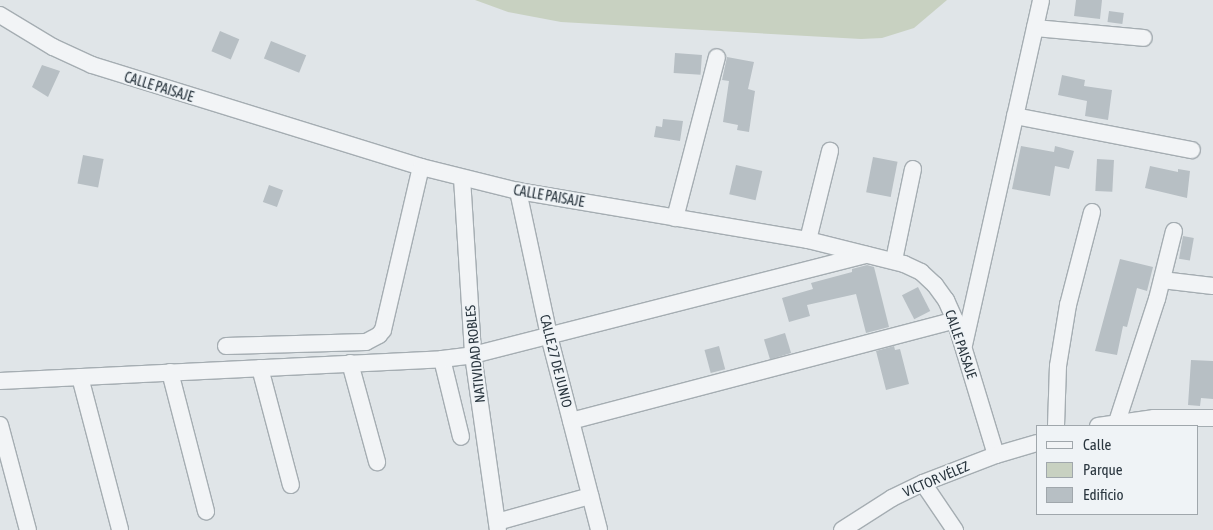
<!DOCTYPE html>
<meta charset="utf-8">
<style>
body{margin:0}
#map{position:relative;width:1213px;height:530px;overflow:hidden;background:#e0e5e8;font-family:"Asap Condensed",sans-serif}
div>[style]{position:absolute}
.green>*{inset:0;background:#c8d1c1}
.building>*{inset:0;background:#b7bfc4;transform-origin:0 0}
.roads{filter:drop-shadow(1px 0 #a5adb2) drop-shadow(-1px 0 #a5adb2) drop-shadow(0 1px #a5adb2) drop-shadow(0 -1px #a5adb2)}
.minor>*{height:16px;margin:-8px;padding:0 8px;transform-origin:8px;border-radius:8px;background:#f2f4f6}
span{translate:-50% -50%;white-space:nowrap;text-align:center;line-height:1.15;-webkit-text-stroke:4px #eff3f6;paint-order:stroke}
.street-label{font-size:14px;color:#29353e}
.legend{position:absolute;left:1036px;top:425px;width:162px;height:90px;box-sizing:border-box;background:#eff3f6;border:1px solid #a0a7ac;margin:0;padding:6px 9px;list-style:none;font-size:15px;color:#29353e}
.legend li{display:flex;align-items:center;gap:10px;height:25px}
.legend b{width:25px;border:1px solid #a0a7ac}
</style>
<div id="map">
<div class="green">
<div style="clip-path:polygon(475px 0,947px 0,914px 28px,882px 38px,861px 39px,561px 22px,508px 12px)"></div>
</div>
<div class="building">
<div style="clip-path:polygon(1076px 0,1102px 0,1100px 19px,1074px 16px)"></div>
<div style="left:1109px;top:11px;width:15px;height:11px;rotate:8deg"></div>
<div style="left:220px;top:31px;width:21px;height:22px;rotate:23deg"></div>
<div style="left:271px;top:41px;width:38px;height:19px;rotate:22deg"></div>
<div style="left:675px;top:53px;width:27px;height:20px;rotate:4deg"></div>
<div style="clip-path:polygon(727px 57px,754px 62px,748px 89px,755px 91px,749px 132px,737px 130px,738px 125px,723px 122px,729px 81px,722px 80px)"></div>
<div style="clip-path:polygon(42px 65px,60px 71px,48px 97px,32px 87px)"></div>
<div style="clip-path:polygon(1062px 75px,1085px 80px,1084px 86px,1112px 90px,1108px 120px,1085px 116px,1087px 101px,1058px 95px)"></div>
<div style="clip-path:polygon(663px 119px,683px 121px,680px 141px,654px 137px,656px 126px,662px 127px)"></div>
<div style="clip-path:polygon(1021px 146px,1054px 152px,1055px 146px,1074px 151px,1069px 169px,1055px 166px,1050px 196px,1012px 189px)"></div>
<div style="left:83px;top:155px;width:21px;height:29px;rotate:11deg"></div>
<div style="left:873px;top:157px;width:25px;height:36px;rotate:11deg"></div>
<div style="left:1097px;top:159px;width:17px;height:32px;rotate:3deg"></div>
<div style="left:736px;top:165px;width:27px;height:30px;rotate:13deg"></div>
<div style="clip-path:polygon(1150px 166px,1178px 172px,1178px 169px,1190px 171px,1187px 198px,1145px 188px)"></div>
<div style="left:269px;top:185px;width:15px;height:18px;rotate:20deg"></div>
<div style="left:1183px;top:236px;width:11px;height:23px;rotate:10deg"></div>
<div style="clip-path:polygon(1120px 259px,1153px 267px,1147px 291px,1137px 288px,1127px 327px,1123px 326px,1117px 355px,1095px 351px)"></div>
<div style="clip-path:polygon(867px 265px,874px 267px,889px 327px,866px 333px,856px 294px,807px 305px,810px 316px,789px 322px,782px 298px,813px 289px,811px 283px,852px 272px,852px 269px)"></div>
<div style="left:918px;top:287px;width:27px;height:18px;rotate:63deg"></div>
<div style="left:785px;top:333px;width:21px;height:22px;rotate:73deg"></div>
<div style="left:719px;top:346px;width:24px;height:15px;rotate:75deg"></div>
<div style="clip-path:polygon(894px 346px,895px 350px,900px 349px,909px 384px,886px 390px,876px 351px)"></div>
<div style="clip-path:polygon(1191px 360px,1213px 361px,1213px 399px,1201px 398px,1200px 406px,1188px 405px)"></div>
</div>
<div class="roads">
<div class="minor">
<div style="left:0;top:15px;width:62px;rotate:31.1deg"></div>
<div style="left:53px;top:47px;width:43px;rotate:24.8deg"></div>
<div style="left:92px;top:65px;width:344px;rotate:17.2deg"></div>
<div style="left:421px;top:167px;width:100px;rotate:13.9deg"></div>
<div style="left:518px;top:191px;width:294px;rotate:9.6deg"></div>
<div style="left:808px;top:240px;width:99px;rotate:14deg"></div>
<div style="left:904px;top:264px;width:19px;rotate:25deg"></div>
<div style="left:921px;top:272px;width:19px;rotate:43deg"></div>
<div style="left:935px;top:285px;width:19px;rotate:54deg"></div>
<div style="left:946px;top:300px;width:22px;rotate:66deg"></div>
<div style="left:955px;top:320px;width:141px;rotate:73.1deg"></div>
<div style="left:1035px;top:28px;width:109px;rotate:5.2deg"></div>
<div style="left:1015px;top:116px;width:180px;rotate:10.9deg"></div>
<div style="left:462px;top:178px;width:177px;rotate:86.4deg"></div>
<div style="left:473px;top:355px;width:177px;rotate:81.9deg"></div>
<div style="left:518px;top:191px;width:148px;rotate:77.9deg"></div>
<div style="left:549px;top:336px;width:200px;rotate:75.5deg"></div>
<div style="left:675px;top:218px;width:166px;rotate:-75.4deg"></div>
<div style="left:808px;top:240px;width:92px;rotate:-76.1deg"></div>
<div style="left:894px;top:260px;width:93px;rotate:-78.2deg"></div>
<div style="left:1162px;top:280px;width:51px;rotate:6.7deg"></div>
<div style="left:964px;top:345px;width:353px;rotate:-77.4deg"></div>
<div style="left:226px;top:346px;width:140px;rotate:-1.6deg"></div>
<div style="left:366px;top:342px;width:15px;rotate:-28deg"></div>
<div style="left:379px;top:335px;width:6px;rotate:-51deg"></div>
<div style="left:383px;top:330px;width:167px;rotate:-76.9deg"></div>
<div style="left:442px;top:359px;width:80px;rotate:76.3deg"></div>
<div style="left:350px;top:363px;width:103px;rotate:74.7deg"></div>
<div style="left:260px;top:368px;width:121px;rotate:75.2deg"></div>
<div style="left:170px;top:372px;width:144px;rotate:75.5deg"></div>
<div style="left:80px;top:377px;width:158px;rotate:75.3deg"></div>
<div style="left:0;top:381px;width:443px;rotate:-2.8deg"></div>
<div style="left:442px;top:359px;width:31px;rotate:-7deg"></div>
<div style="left:473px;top:355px;width:406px;rotate:-14.3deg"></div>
<div style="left:571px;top:421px;width:397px;rotate:-14.7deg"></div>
<div style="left:1117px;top:422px;width:129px;rotate:-72deg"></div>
<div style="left:1157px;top:299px;width:70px;rotate:-76deg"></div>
<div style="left:0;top:425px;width:109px;rotate:75.1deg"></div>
<div style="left:1056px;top:426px;width:60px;rotate:-88.1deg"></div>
<div style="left:1058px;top:366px;width:62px;rotate:-80.7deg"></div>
<div style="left:1068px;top:305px;width:96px;rotate:-75.5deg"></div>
<div style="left:1098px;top:426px;width:57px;rotate:-8.1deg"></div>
<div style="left:1154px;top:418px;width:59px"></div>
<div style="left:923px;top:483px;width:57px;rotate:55.8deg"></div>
<div style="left:497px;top:522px;width:97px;rotate:-15.6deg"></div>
<div style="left:842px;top:530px;width:59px;rotate:-32.6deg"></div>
<div style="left:892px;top:498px;width:34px;rotate:-26deg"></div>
<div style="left:923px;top:483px;width:78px;rotate:-21deg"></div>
<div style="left:996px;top:455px;width:43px;rotate:-16.3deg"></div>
</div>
</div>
<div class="street-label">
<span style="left:159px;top:87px;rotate:17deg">CALLE PAISAJE</span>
<span style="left:549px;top:196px;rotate:10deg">CALLE PAISAJE</span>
<span style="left:961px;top:344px;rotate:71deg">CALLE PAISAJE</span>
<span style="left:475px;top:354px;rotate:-96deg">NATIVIDAD ROBLES</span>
<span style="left:556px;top:361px;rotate:76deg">CALLE 27 DE JUNIO</span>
<span style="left:936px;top:479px;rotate:-23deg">VICTOR VÉLEZ</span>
</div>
<ul class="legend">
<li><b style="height:6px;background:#f2f4f6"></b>Calle</li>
<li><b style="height:14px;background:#c8d1c1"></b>Parque</li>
<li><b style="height:14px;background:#b7bfc4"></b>Edificio</li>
</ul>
</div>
